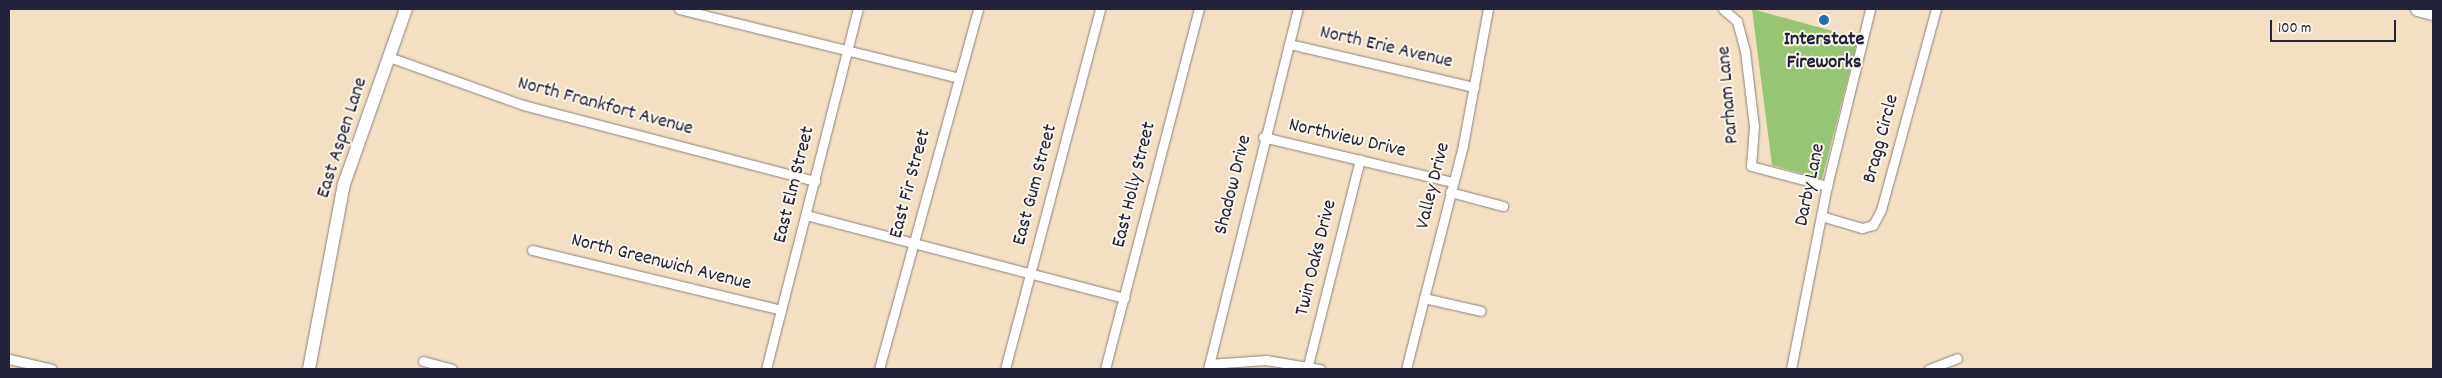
<!DOCTYPE html>
<style>
body{margin:0}
#map{position:relative;width:2442px;height:378px;overflow:hidden;background:#f3dfc3;font-family:Dekko,sans-serif}
div>[style]{position:absolute}
.green>*{inset:0;background:#98c573}
.roads{filter:drop-shadow(0 0 1px #8a807f) drop-shadow(0 0 1px #8a807f)}
.street>*{height:9px;margin:-4.5px;padding:0 4.5px;transform-origin:4.5px;border-radius:4.5px;background:#fff}
.secondary>*{height:12px;margin:-6px;padding:0 6px;transform-origin:6px;border-radius:6px;background:#fff}
.primary>*{height:14px;margin:-7px;padding:0 7px;transform-origin:7px;border-radius:7px;background:#fff}
.dots>*{width:14px;height:14px;translate:-50% -50%;box-sizing:border-box;border:2px solid #fbf7ec;border-radius:50%}
span{translate:-50% -50%;white-space:nowrap;text-align:center;line-height:1.15;-webkit-text-stroke:4px #fbf7ec;paint-order:stroke}
.poi-label{font-size:20px;color:#22223b;font-weight:700}
.street-label{font-size:20px;color:#22223b}
.frame{position:absolute;inset:0;border:10px solid #22223b;pointer-events:none}
.scale{position:absolute;left:2270px;top:20px;width:126px;height:22px;box-sizing:border-box;border:2px solid #22223b;border-top:0;padding-left:6px;font-size:15px;line-height:18px;white-space:nowrap;color:#22223b;-webkit-text-stroke:4px #fbf7ec;paint-order:stroke}
</style>
<div id="map">
<div class="green">
<div style="clip-path:polygon(1752px 9px,1858px 38px,1822px 179px,1772px 165px)"></div>
</div>
<div class="roads">
<div class="street">
<div style="left:679px;top:9px;width:288px;rotate:13.8deg"></div>
<div style="left:1723px;top:9px;width:18px;rotate:41deg"></div>
<div style="left:1737px;top:21px;width:31px;rotate:75deg"></div>
<div style="left:1745px;top:51px;width:76px;rotate:83.2deg"></div>
<div style="left:1754px;top:126px;width:40px;rotate:94.3deg"></div>
<div style="left:1751px;top:166px;width:79px;rotate:14.7deg"></div>
<div style="left:1289px;top:44px;width:190px;rotate:13.1deg"></div>
<div style="left:389px;top:57px;width:142px;rotate:19.7deg"></div>
<div style="left:523px;top:105px;width:302px;rotate:14.6deg"></div>
<div style="left:1263px;top:137px;width:194px;rotate:13.4deg"></div>
<div style="left:1450px;top:192px;width:55px;rotate:14.8deg"></div>
<div style="left:806px;top:215px;width:329px;rotate:14.6deg"></div>
<div style="left:1821px;top:216px;width:43px;rotate:16.3deg"></div>
<div style="left:1862px;top:228px;width:11px;rotate:-15deg"></div>
<div style="left:1873px;top:225px;width:17px;rotate:-62deg"></div>
<div style="left:1881px;top:210px;width:208px;rotate:-74.7deg"></div>
<div style="left:532px;top:250px;width:256px;rotate:13.5deg"></div>
<div style="left:1424px;top:298px;width:58px;rotate:12.8deg"></div>
<div style="left:9px;top:359px;width:44px;rotate:13.1deg"></div>
<div style="left:423px;top:361px;width:30px;rotate:15deg"></div>
<div style="left:1209px;top:364px;width:57px;rotate:-4deg"></div>
<div style="left:1266px;top:360px;width:55px;rotate:9.5deg"></div>
<div style="left:1308px;top:365px;width:212px;rotate:-75.8deg"></div>
<div style="left:766px;top:369px;width:372px;rotate:-75.7deg"></div>
<div style="left:879px;top:369px;width:373px;rotate:-74.6deg"></div>
<div style="left:1005px;top:369px;width:372px;rotate:-75.2deg"></div>
<div style="left:1105px;top:369px;width:372px;rotate:-75.4deg"></div>
<div style="left:1208px;top:369px;width:371px;rotate:-76deg"></div>
<div style="left:1406px;top:369px;width:231px;rotate:-75.7deg"></div>
<div style="left:1463px;top:145px;width:138px;rotate:-79.6deg"></div>
<div style="left:1791px;top:369px;width:187px;rotate:-78.9deg"></div>
<div style="left:1827px;top:186px;width:182px;rotate:-76.3deg"></div>
<div style="left:1929px;top:369px;width:30px;rotate:-21deg"></div>
</div>
<div class="secondary">
<div style="left:309px;top:369px;width:188px;rotate:-79.3deg"></div>
<div style="left:344px;top:184px;width:186px;rotate:-70.5deg"></div>
</div>
<div class="primary">
<div style="left:2418px;top:9px;width:16px;rotate:15deg"></div>
</div>
</div>
<div class="dots">
<div style="left:1824px;top:20px;background:#1f6fb2"></div>
</div>
<div class="poi-label">
<span style="left:1824px;top:52px">Interstate<br>Fireworks</span>
</div>
<div class="street-label">
<span style="left:1386px;top:48px;rotate:13deg">North Erie Avenue</span>
<span style="left:1729px;top:95px;rotate:-95deg">Parham Lane</span>
<span style="left:605px;top:107px;rotate:15deg">North Frankfort Avenue</span>
<span style="left:343px;top:138px;rotate:-72deg">East Aspen Lane</span>
<span style="left:1347px;top:139px;rotate:13deg">Northview Drive</span>
<span style="left:1882px;top:139px;rotate:-75deg">Bragg Circle</span>
<span style="left:911px;top:184px;rotate:-75deg">East Fir Street</span>
<span style="left:795px;top:185px;rotate:-76deg">East Elm Street</span>
<span style="left:1036px;top:185px;rotate:-75deg">East Gum Street</span>
<span style="left:1135px;top:185px;rotate:-76deg">East Holly Street</span>
<span style="left:1234px;top:185px;rotate:-76deg">Shadow Drive</span>
<span style="left:1811px;top:185px;rotate:-78deg">Darby Lane</span>
<span style="left:1434px;top:186px;rotate:-76deg">Valley Drive</span>
<span style="left:1317px;top:258px;rotate:-76deg">Twin Oaks Drive</span>
<span style="left:661px;top:263px;rotate:14deg">North Greenwich Avenue</span>
</div>
<div class="frame"></div>
<div class="scale">100 m</div>
</div>
